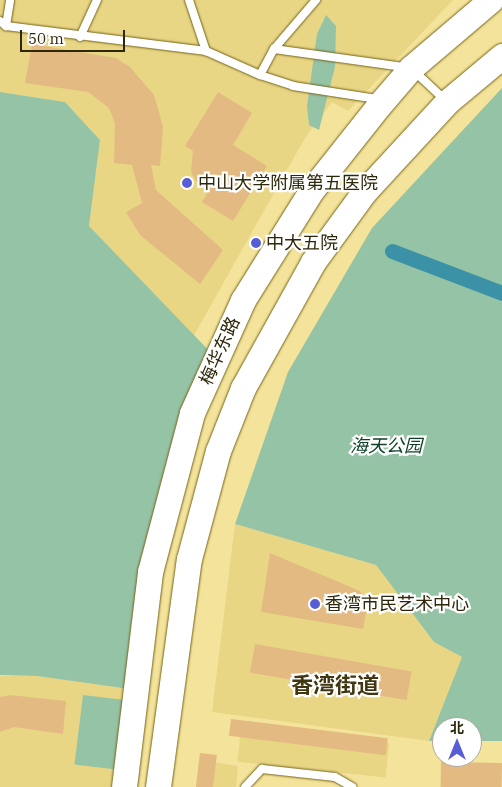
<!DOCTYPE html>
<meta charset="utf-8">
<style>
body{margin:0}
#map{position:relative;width:502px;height:787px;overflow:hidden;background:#f4e39a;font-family:"IBM Plex Serif","Noto Sans SC",serif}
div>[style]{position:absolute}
.built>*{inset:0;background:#e9d685;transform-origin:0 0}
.green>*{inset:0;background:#95c3a5;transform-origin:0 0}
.canal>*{height:15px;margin:-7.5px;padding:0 7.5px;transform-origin:7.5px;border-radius:7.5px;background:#3b92a7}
.building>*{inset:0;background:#e3bb82;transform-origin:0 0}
.roads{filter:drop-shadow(0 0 1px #746418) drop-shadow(0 0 1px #746418)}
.service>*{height:8px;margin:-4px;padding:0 4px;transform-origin:4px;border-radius:4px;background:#fff}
.primary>*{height:25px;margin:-12.5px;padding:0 12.5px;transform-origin:12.5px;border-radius:12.5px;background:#fff}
.dots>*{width:14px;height:14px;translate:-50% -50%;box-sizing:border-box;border:2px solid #fff;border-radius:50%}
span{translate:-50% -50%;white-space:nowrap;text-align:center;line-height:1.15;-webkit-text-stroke:4.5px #fff;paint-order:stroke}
.poi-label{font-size:18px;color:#2e2709}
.left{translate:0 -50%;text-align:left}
.street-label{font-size:18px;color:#2e2709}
.park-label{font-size:18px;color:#0e4126;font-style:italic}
.district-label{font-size:22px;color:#403711;font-weight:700}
.north{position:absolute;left:432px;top:717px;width:50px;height:50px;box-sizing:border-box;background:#fff;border:1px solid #aba99d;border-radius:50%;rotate:0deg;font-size:14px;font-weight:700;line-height:20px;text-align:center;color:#2e2709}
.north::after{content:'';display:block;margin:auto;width:18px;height:22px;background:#575ed5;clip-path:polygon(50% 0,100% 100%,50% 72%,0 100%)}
.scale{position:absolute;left:20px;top:30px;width:105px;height:22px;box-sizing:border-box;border:2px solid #2e2709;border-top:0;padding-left:6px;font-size:15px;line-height:18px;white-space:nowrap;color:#2e2709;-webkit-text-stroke:4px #fff;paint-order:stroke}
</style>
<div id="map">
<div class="built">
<div style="clip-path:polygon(0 0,453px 0,348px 111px,332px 102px,305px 138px,193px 337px,89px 226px,100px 140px,65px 102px,0 92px)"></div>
<div style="clip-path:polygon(235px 524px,376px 565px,434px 642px,462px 657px,429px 741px,212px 712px)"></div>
<div style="clip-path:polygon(0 676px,37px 676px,135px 690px,124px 787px,0 787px)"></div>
<div style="left:241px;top:728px;width:149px;height:34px;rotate:6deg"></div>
<div style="clip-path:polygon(213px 762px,238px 766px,236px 787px,210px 787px)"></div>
</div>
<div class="green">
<div style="clip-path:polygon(326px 15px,336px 26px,335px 67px,319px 130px,309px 125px,307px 106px,317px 34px)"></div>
<div style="clip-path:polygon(502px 88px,502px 741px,472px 741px,472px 727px,442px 727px,442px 741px,429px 741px,462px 657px,434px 642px,376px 565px,235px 524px,288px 372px,372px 228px)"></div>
<div style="clip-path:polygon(0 92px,65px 102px,100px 140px,89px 226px,216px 358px,192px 413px,136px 690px,37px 676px,0 675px)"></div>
<div style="left:83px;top:695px;width:42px;height:70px;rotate:7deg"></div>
</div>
<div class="canal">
<div style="left:392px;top:251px;width:118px;rotate:20.9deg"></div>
</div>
<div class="building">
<div style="clip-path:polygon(32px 44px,116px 58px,130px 67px,154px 95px,163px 127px,160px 166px,151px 165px,156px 190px,223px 250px,200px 284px,140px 235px,126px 212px,142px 203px,132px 165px,114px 163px,115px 123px,109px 108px,88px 92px,25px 83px)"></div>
<div style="clip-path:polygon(218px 92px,252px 113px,233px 145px,267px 166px,233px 221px,202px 202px,210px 189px,196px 181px,191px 172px,193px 151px,185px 146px)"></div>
<div style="clip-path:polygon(270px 553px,360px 591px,368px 602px,363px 629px,261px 612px)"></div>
<div style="left:255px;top:644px;width:159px;height:29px;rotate:10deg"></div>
<div style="clip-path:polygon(10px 695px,66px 701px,63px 734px,14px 727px,0 732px,0 697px)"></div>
<div style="left:231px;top:719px;width:158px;height:17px;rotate:7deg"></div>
<div style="left:200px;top:753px;width:17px;height:34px;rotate:7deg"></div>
<div style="left:441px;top:762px;width:61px;height:25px;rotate:1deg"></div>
</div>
<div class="roads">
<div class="service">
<div style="left:189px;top:0;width:54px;rotate:71.6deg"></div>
<div style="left:0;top:21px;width:8px;rotate:40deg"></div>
<div style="left:6px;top:26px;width:202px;rotate:7.1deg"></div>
<div style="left:206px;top:51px;width:59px;rotate:24deg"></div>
<div style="left:260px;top:75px;width:30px;rotate:-62deg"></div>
<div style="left:274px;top:49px;width:65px;rotate:-49.4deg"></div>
<div style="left:6px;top:26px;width:26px;rotate:-81deg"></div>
<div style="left:80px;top:37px;width:41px;rotate:-65.3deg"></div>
<div style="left:274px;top:49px;width:138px;rotate:7.9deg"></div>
<div style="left:411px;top:68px;width:47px;rotate:43.3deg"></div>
<div style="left:260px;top:75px;width:35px;rotate:18deg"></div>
<div style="left:293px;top:86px;width:85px;rotate:8.8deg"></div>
<div style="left:245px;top:787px;width:25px;rotate:-47deg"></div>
<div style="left:262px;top:769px;width:73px;rotate:6.3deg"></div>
<div style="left:335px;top:777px;width:20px;rotate:30deg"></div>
</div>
<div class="primary">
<div style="left:124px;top:787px;width:217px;rotate:-83.1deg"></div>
<div style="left:150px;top:572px;width:164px;rotate:-75.2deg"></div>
<div style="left:192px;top:413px;width:124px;rotate:-65.7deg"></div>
<div style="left:243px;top:300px;width:128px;rotate:-58deg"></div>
<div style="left:311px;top:191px;width:111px;rotate:-51.6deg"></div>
<div style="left:380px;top:104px;width:48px;rotate:-49.3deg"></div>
<div style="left:411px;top:68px;width:105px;rotate:-40.4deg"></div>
<div style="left:158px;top:787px;width:230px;rotate:-82.3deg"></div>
<div style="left:189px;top:559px;width:112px;rotate:-75deg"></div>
<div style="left:218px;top:451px;width:68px;rotate:-68.4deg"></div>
<div style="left:243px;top:388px;width:144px;rotate:-60.9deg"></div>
<div style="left:313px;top:262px;width:88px;rotate:-53.8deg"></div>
<div style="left:365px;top:191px;width:121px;rotate:-47.3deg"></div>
<div style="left:447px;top:102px;width:72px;rotate:-39.9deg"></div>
</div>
</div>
<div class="dots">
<div style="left:187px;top:183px;background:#575ed5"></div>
<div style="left:256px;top:243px;background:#575ed5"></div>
<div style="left:315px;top:604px;background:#575ed5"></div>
</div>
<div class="poi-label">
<span class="left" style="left:198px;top:183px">中山大学附属第五医院</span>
<span class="left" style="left:266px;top:243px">中大五院</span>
<span class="left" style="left:325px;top:604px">香湾市民艺术中心</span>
</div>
<div class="street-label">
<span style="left:220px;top:351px;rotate:-66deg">梅华东路</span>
</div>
<div class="park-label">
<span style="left:386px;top:446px">海天公园</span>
</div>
<div class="district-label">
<span style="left:335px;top:685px">香湾街道</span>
</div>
<div class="north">北</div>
<div class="scale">50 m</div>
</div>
